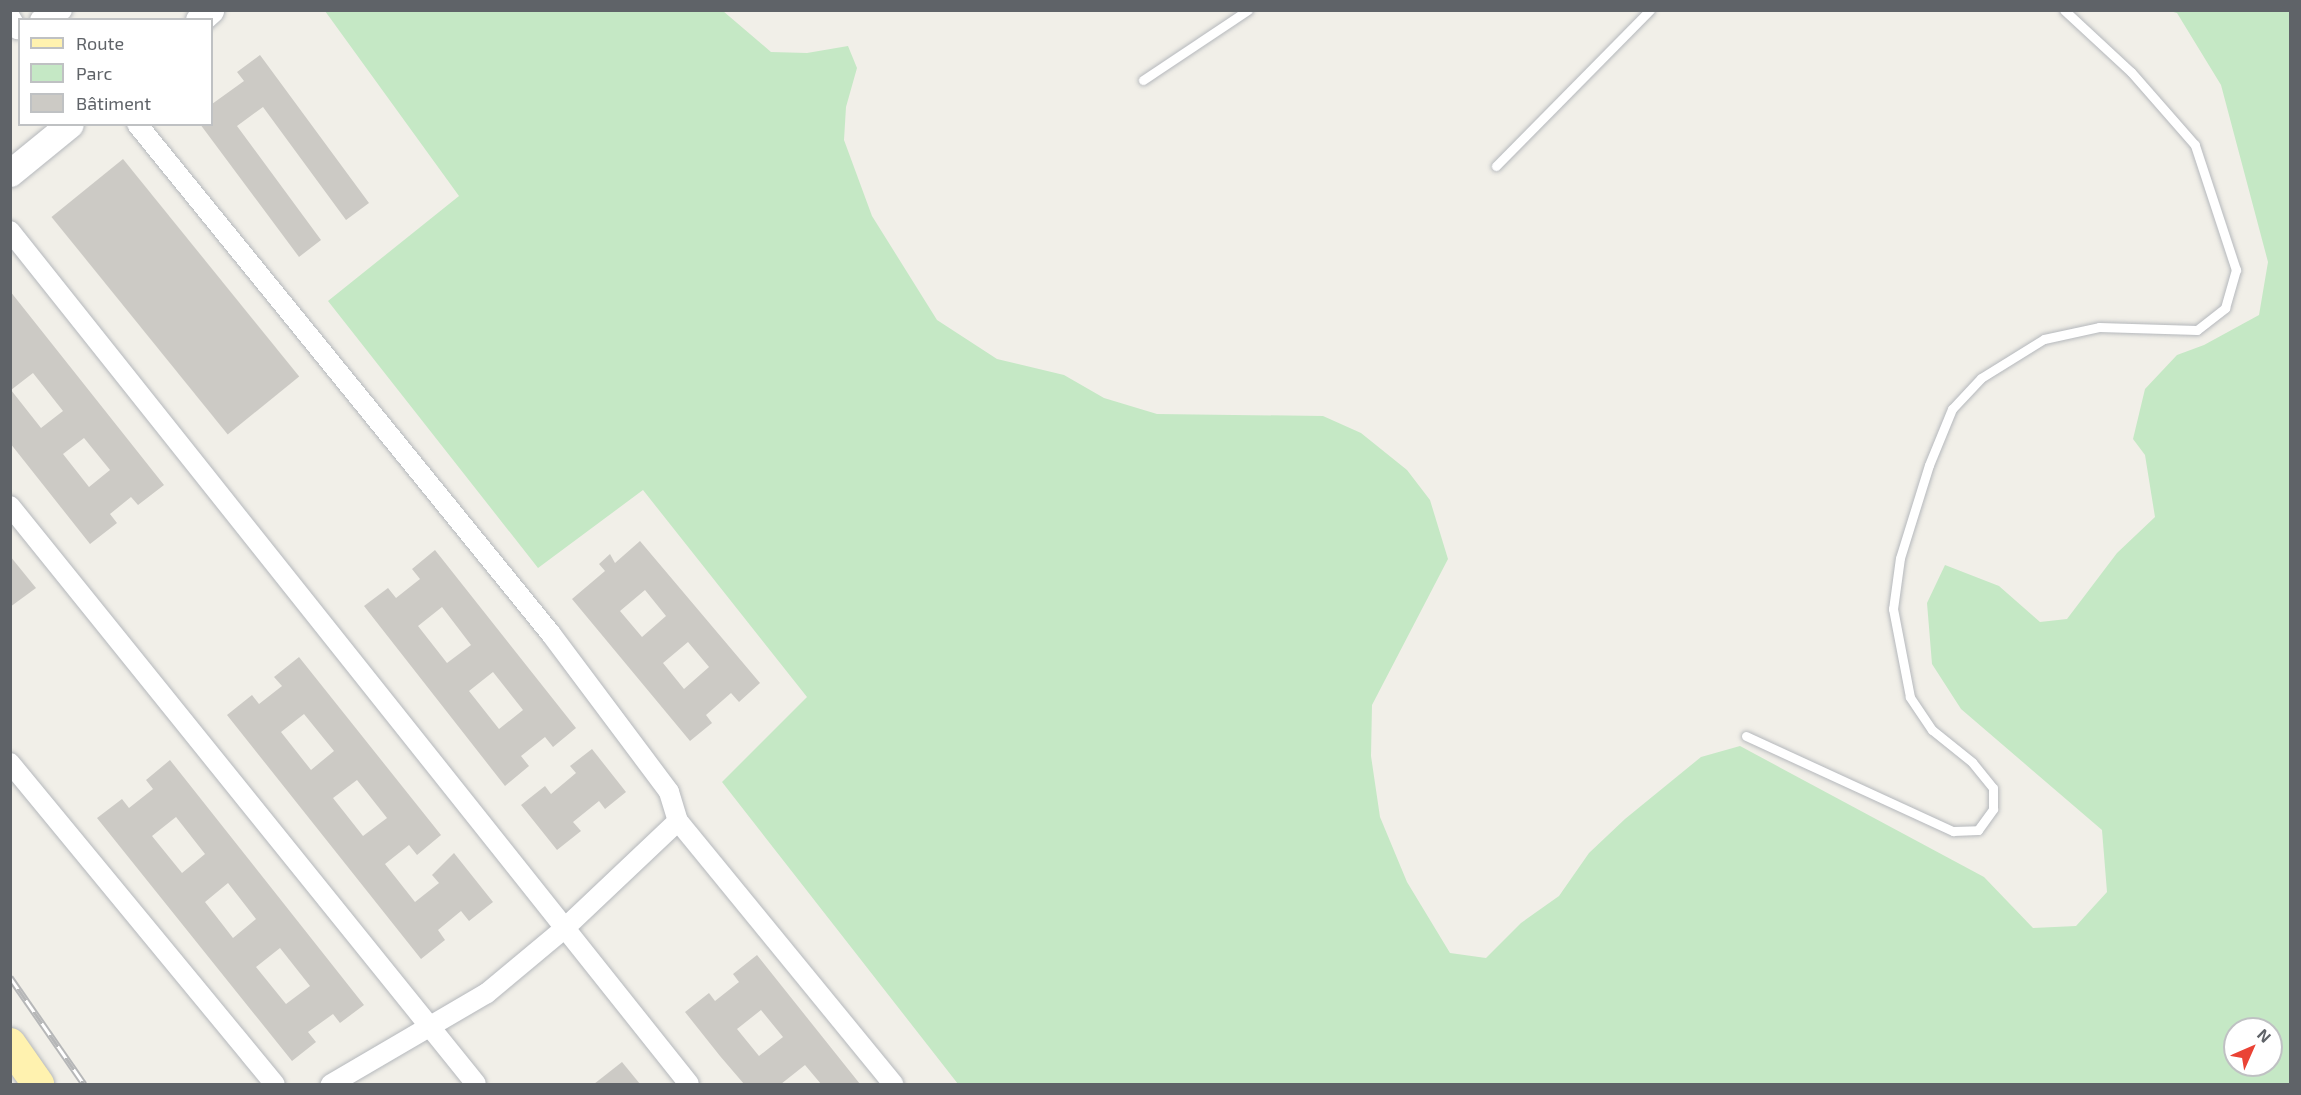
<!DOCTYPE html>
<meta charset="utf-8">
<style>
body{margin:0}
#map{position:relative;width:2301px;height:1095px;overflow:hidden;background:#f1efe8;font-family:"Exo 2",sans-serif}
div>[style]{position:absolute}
.green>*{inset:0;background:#c5e8c5}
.building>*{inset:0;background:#cccac5;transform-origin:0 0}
.roads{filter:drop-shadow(0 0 2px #b5b8bc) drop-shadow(0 0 2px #b5b8bc)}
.service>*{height:9px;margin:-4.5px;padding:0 4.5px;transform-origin:4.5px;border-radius:4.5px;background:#fff}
.minor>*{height:20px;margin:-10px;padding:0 10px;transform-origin:10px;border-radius:10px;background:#fff}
.secondary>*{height:27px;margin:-13.5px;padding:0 13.5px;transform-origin:13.5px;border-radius:13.5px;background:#fff}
.primary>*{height:32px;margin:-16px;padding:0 16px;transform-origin:16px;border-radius:16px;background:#fff2af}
.rail>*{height:7px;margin-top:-3.5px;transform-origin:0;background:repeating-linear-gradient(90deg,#fff 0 14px,#b6b7b8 0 28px);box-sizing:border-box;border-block:2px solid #b6b7b8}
span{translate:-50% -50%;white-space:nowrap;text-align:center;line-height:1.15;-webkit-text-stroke:5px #fff;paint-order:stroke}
.frame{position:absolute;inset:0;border:12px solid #5f6368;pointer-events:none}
.legend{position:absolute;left:18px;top:18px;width:195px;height:108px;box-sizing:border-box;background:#fff;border:2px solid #bfc1c3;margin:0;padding:8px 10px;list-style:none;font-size:18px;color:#5f6368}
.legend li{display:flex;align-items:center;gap:12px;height:30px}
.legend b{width:30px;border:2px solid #bfc1c3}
.north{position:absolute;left:2223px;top:1017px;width:60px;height:60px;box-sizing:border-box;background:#fff;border:2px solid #bfc1c3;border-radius:50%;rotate:45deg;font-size:16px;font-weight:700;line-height:24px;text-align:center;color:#5f6368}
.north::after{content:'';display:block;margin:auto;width:21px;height:27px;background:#ea4335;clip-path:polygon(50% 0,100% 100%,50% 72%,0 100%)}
</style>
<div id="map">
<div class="green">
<div style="clip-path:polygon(evenodd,325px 11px,723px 11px,771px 52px,807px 53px,848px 46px,857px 68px,846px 107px,844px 140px,872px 216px,937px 320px,997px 359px,1064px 375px,1104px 398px,1157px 414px,1323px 416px,1361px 433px,1407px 470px,1430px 500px,1448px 559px,1372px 705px,1371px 756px,1380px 817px,1407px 882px,1450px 953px,1486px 958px,1521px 923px,1559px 896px,1589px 853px,1625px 819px,1701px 757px,1740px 746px,1984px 877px,2033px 928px,2076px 926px,2107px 892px,2102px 830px,1961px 709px,1932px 664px,1927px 603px,1945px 565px,1999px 586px,2040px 622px,2067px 619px,2117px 553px,2155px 517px,2145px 455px,2133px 439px,2145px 389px,2177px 355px,2204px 345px,2259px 315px,2268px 262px,2221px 85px,2177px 13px,2170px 11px,2290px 11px,2290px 1084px,958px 1084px,722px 782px,807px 697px,643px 490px,538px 568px,328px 301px,459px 196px,325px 11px,2235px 1029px,2271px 1029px,2271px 1065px,2235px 1065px,2235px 1029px)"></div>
</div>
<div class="building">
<div style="clip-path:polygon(260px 55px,369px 203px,346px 220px,263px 107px,237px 126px,321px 240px,299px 257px,200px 124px,212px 124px,212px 104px,244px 81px,237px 72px)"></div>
<div style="left:123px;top:159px;width:280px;height:92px;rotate:51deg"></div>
<div style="clip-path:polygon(evenodd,10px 291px,164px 485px,138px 505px,131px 497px,110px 514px,117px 523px,90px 544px,10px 443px,10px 291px,33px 373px,63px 411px,41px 428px,11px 390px,33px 373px,10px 291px,84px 438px,110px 470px,89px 487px,63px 454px,84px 438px)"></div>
<div style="clip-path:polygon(evenodd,640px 541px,760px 683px,739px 702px,731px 693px,706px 715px,712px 723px,690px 741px,572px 599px,605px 571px,599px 564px,610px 554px,615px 563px,640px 541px,645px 590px,666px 616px,642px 637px,620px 611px,645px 590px,640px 541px,688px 642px,709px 667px,684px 689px,663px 663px,688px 642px)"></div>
<div style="clip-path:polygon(evenodd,435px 550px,576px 728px,553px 747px,545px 737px,521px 756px,529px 766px,505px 786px,364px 606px,388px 588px,396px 598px,420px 579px,412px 569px,435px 550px,442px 607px,471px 645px,447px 663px,418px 626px,442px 607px,435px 550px,493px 672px,523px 710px,499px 729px,469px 691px,493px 672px)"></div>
<div style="clip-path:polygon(10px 556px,36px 588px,10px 607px)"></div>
<div style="clip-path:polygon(evenodd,299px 657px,441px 835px,417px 855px,409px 845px,385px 864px,415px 902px,439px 883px,432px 875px,454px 853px,493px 902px,469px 921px,461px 911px,438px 930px,445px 940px,421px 959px,227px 715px,252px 695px,259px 704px,282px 686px,274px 677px,299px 657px,304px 714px,334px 751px,311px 770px,281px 732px,304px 714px,299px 657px,357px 780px,387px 818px,363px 836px,333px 798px,357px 780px)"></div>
<div style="clip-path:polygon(592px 749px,626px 792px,605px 809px,599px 801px,573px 822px,581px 831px,557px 850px,521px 805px,545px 786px,551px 794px,576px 773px,570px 766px)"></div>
<div style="clip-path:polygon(evenodd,170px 760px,364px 1005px,340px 1023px,333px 1014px,308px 1032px,316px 1042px,292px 1061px,97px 818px,122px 799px,129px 808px,153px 789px,146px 780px,170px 760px,176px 817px,205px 854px,182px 873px,152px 836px,176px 817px,170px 760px,228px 883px,256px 919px,233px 938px,205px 902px,228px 883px,170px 760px,280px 948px,310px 986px,286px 1004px,256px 967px,280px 948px)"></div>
<div style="clip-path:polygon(evenodd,757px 955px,844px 1064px,860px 1084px,821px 1084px,805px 1065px,781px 1084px,744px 1084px,720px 1056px,685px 1012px,709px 993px,715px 1001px,739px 982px,733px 974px,757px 955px,761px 1010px,783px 1037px,759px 1056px,737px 1029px,761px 1010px)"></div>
<div style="clip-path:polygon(622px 1062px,640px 1084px,594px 1084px)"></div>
</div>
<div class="roads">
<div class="service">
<div style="left:1143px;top:80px;width:126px;rotate:-33.7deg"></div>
<div style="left:1496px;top:166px;width:219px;rotate:-45.4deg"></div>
<div style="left:1746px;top:736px;width:228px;rotate:24.7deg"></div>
<div style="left:1953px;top:831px;width:25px;rotate:-2deg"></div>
<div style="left:1978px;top:830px;width:26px;rotate:-54deg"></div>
<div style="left:1993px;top:809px;width:21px;rotate:-90deg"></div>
<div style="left:1993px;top:788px;width:33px;rotate:-129deg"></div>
<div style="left:1972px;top:762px;width:51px;rotate:-141.3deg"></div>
<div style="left:1932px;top:730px;width:40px;rotate:-124deg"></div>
<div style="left:1910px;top:697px;width:90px;rotate:-100.9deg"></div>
<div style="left:1893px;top:609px;width:51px;rotate:-82.2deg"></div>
<div style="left:1900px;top:558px;width:97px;rotate:-72.7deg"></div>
<div style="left:1929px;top:465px;width:61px;rotate:-67.7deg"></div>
<div style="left:1952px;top:409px;width:42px;rotate:-46.9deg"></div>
<div style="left:1981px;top:378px;width:74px;rotate:-31.8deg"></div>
<div style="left:2044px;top:339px;width:56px;rotate:-12.3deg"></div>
<div style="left:2099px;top:327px;width:98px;rotate:1.8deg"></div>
<div style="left:2197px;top:330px;width:36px;rotate:-38deg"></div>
<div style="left:2225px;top:308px;width:40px;rotate:-74deg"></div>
<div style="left:2236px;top:270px;width:132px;rotate:-108.2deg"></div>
<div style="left:2195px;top:145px;width:97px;rotate:-131.2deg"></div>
<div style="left:2131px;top:72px;width:91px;rotate:-137.2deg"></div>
</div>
<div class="minor">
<div style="left:10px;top:17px;width:14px;rotate:60deg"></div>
<div style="left:40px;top:20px;width:24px;rotate:-24deg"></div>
<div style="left:137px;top:124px;width:657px;rotate:50.93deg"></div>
<div style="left:551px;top:634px;width:197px;rotate:53.2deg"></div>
<div style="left:669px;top:792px;width:30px;rotate:73deg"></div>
<div style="left:678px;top:821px;width:156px;rotate:136.6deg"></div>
<div style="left:565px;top:928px;width:102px;rotate:140.2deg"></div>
<div style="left:487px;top:993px;width:181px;rotate:149.7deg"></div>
<div style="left:10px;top:231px;width:1090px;rotate:51.48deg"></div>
<div style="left:10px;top:506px;width:742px;rotate:51.12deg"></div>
<div style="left:10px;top:763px;width:416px;rotate:50.5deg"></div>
<div style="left:678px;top:821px;width:340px;rotate:50.7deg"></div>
</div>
<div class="secondary">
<div style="left:199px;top:20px;width:15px;rotate:-42deg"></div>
<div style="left:10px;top:173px;width:77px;rotate:-39.2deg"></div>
</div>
<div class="primary">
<div style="left:10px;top:1044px;width:49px;rotate:55deg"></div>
</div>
</div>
<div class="rail">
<div style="left:10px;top:977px;width:130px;rotate:55.3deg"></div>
</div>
<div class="frame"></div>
<ul class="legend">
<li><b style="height:8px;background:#fff2af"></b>Route</li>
<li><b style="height:16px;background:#c5e8c5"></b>Parc</li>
<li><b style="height:16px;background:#cccac5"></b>Bâtiment</li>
</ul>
<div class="north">N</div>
</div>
